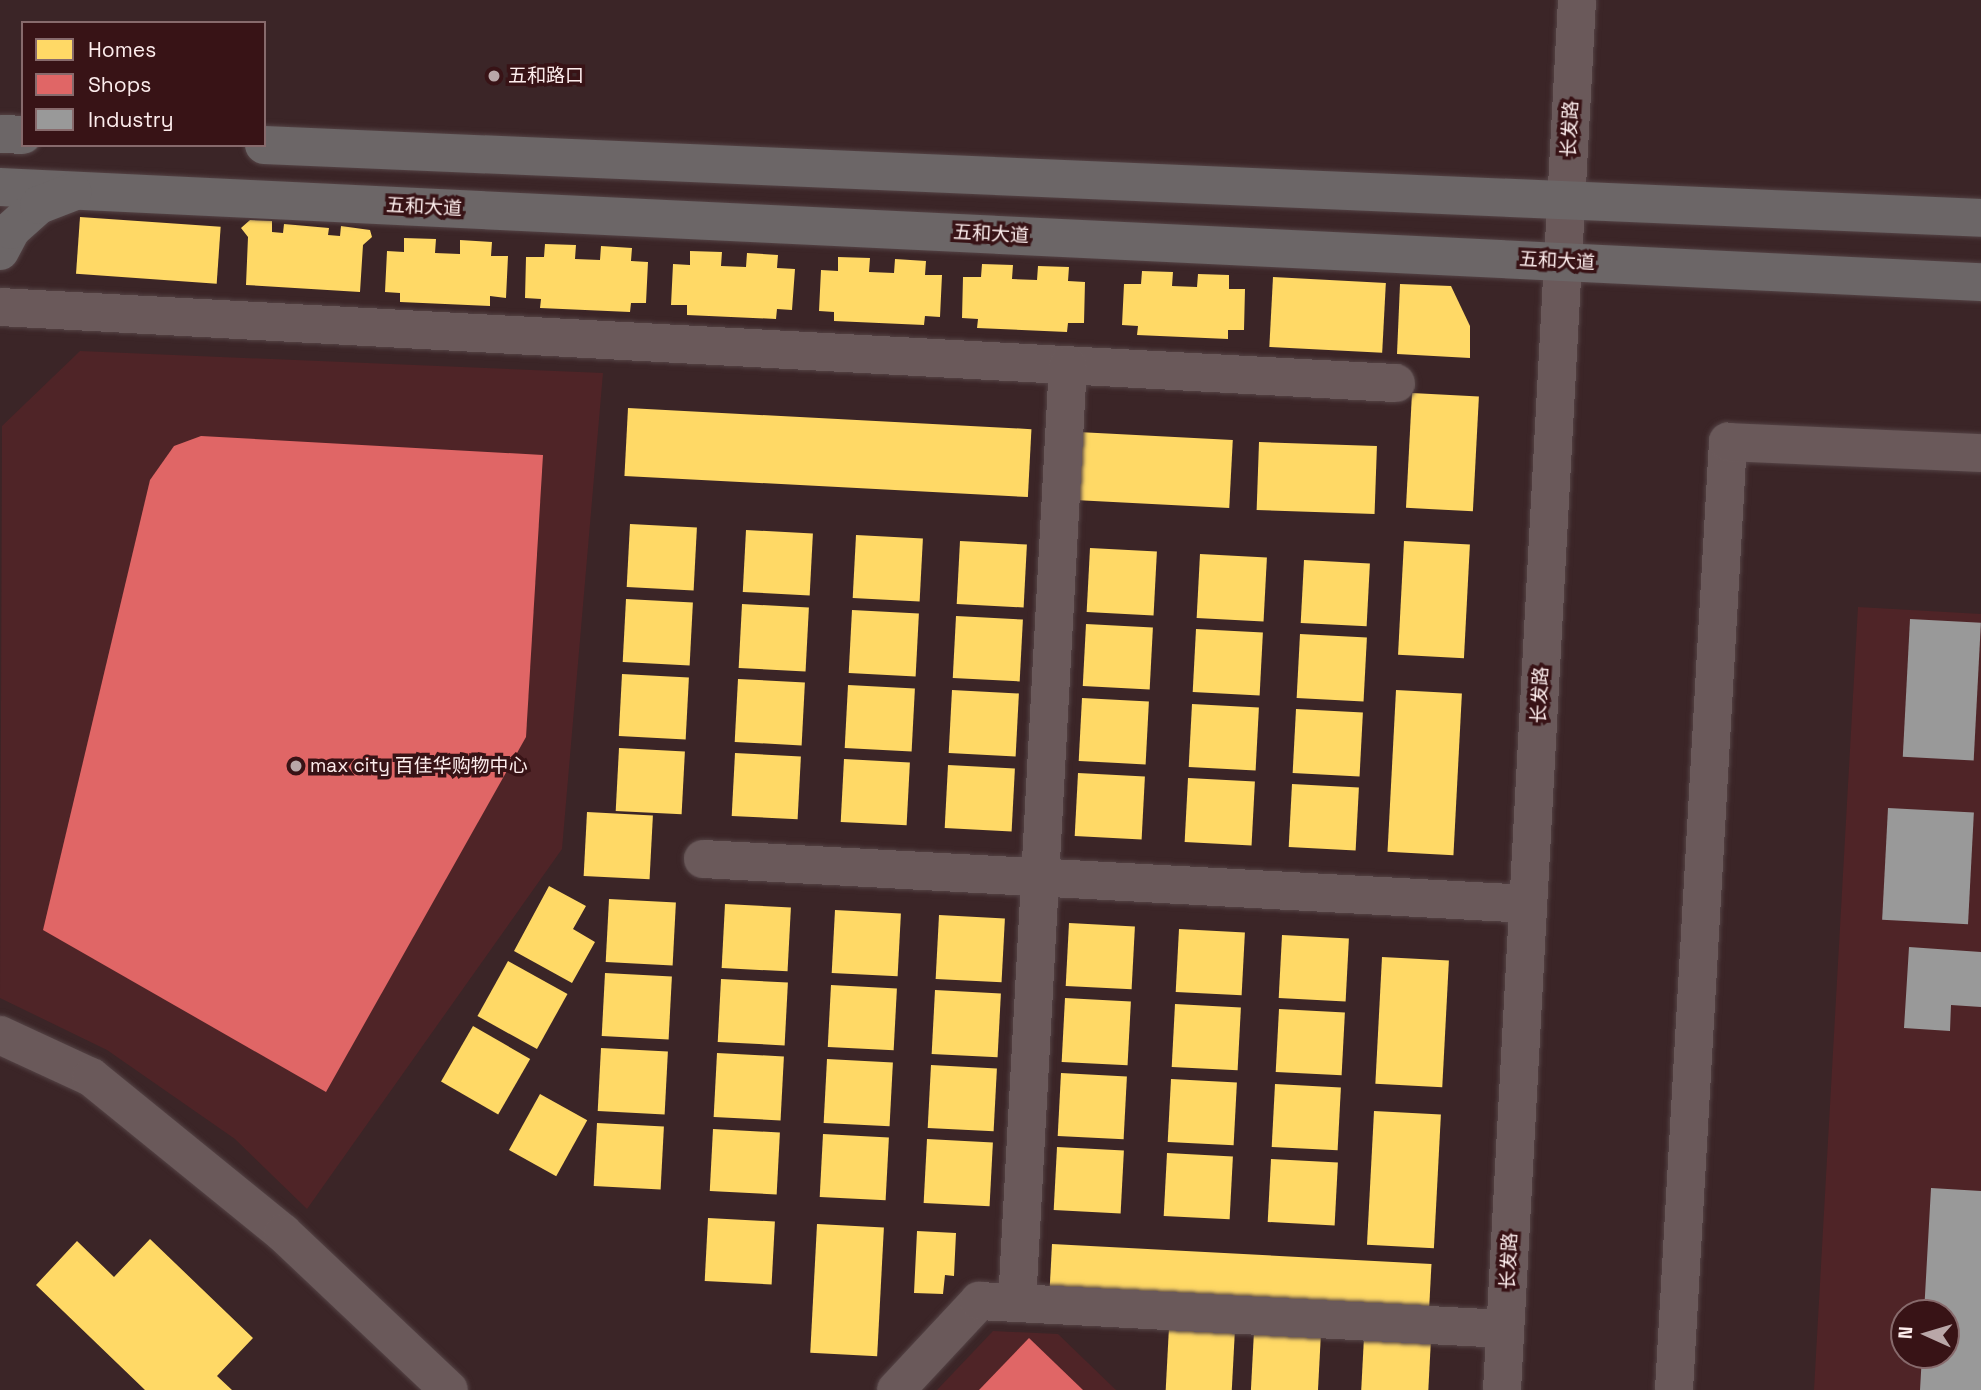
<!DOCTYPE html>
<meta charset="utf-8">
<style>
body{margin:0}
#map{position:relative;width:1981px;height:1390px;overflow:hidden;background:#3b2527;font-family:"Space Grotesk","Noto Sans SC",sans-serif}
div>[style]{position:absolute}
.built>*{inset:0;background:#4f2427}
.homes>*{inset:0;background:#ffd966;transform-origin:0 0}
.shops>*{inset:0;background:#e06666}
.industry>*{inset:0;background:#999;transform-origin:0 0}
.roads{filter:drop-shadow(0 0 2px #544345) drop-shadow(0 0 2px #544345)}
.minor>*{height:38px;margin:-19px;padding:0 19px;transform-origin:19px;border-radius:19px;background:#6a595a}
.tertiary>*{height:38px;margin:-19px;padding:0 19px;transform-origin:19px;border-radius:19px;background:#6a595a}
.primary>*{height:38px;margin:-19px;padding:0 19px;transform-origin:19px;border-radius:19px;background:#6c6667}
.dots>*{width:19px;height:19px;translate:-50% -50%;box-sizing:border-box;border:4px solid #381316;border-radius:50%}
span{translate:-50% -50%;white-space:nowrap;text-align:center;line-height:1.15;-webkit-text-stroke:7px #381316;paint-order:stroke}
.poi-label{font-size:19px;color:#fdeded}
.left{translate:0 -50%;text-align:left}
.street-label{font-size:19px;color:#fdeded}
.legend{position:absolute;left:21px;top:21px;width:245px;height:126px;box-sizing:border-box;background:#381316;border:2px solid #876a6c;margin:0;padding:9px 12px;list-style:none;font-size:21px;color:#fdeded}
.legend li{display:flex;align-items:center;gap:14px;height:35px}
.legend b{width:35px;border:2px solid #876a6c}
.north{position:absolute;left:1890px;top:1299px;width:70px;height:70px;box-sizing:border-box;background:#381316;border:2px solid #876a6c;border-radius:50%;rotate:274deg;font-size:19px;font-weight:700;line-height:28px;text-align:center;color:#fdeded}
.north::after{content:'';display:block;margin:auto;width:24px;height:32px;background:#b9a7a8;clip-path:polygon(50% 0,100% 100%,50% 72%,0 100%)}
</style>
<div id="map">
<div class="built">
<div style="clip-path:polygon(80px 351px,603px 373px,562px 849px,307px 1209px,235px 1139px,107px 1050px,0 998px,2px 426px)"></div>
<div style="clip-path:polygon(evenodd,1858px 607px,1981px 614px,1981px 1390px,1814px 1390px,1858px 607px,1904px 1313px,1946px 1313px,1946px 1355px,1904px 1355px,1904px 1313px)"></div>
<div style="clip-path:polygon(993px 1331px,1058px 1334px,1116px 1390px,937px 1390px)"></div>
</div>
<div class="homes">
<div style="left:80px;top:217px;width:141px;height:57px;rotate:4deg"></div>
<div style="clip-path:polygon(250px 220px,272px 221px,272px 232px,283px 233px,284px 224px,329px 228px,328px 235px,340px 236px,341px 226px,370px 230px,372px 237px,363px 245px,360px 292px,246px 285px,248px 237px,241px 228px)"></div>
<div style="clip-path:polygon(404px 238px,436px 239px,435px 253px,460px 254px,460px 240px,492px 242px,491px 256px,508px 256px,506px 298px,490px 296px,490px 306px,400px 302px,400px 293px,385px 292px,387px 251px,404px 252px)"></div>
<div style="clip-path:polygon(545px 244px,576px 245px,575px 259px,600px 260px,601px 246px,632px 248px,631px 261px,648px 262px,646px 303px,631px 303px,630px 312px,540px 308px,541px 299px,525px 298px,526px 257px,544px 257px)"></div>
<div style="clip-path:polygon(690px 251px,722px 252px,721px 266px,746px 267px,747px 253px,778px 255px,777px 268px,795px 269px,792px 310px,777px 309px,776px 319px,687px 315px,687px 305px,671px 305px,673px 264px,690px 265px)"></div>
<div style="clip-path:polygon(838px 257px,870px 258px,869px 272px,894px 273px,895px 259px,926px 261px,925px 275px,942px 275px,940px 317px,925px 316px,924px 325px,834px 321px,834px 312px,819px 311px,821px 270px,838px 271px)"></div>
<div style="clip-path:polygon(982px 264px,1013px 265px,1012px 279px,1037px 280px,1038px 266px,1069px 267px,1068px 281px,1085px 282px,1084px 323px,1068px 323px,1067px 332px,977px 328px,978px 319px,962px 318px,963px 277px,981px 277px)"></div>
<div style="clip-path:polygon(1142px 271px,1173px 272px,1172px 286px,1197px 287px,1198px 274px,1229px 275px,1229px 289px,1245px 289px,1244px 330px,1228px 330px,1228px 339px,1137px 335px,1138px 326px,1122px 325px,1124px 284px,1141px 284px)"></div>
<div style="left:1273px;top:277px;width:113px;height:70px;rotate:3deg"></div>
<div style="clip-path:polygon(1400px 284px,1451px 286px,1470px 326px,1470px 358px,1397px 354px)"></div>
<div style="left:1412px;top:393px;width:67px;height:115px;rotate:3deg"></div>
<div style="left:628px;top:408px;width:404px;height:68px;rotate:3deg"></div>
<div style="left:1078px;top:432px;width:155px;height:68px;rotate:3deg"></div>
<div style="left:1259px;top:442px;width:118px;height:68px;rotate:2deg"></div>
<div style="left:630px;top:524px;width:67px;height:63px;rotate:3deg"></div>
<div style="left:746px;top:530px;width:67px;height:62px;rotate:3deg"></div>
<div style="left:856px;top:535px;width:67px;height:63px;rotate:3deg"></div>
<div style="left:960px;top:541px;width:67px;height:63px;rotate:3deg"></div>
<div style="left:1404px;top:541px;width:66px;height:114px;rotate:3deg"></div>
<div style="left:1090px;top:548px;width:67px;height:64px;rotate:3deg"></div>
<div style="left:1200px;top:554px;width:67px;height:64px;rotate:3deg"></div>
<div style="left:1304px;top:560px;width:66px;height:63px;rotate:3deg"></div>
<div style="left:626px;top:599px;width:67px;height:63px;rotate:3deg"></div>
<div style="left:742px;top:604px;width:67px;height:64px;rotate:3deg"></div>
<div style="left:852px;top:610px;width:67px;height:63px;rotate:3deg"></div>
<div style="left:956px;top:616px;width:67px;height:62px;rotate:3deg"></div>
<div style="left:1086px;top:624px;width:67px;height:62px;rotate:3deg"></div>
<div style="left:1196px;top:629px;width:67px;height:63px;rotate:3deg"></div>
<div style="left:1300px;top:634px;width:67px;height:64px;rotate:3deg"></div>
<div style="left:622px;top:674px;width:67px;height:62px;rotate:3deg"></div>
<div style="left:738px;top:679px;width:67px;height:63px;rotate:3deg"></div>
<div style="left:848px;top:685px;width:67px;height:63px;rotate:3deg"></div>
<div style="left:952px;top:690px;width:67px;height:63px;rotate:3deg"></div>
<div style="left:1396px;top:690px;width:66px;height:162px;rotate:3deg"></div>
<div style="left:1082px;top:698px;width:67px;height:63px;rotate:3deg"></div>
<div style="left:1192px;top:704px;width:67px;height:63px;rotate:3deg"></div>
<div style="left:1296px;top:709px;width:67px;height:64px;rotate:3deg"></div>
<div style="left:619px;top:748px;width:66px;height:63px;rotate:3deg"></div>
<div style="left:735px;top:753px;width:66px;height:63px;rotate:3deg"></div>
<div style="left:844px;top:759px;width:66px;height:63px;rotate:3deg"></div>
<div style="left:948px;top:765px;width:67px;height:63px;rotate:3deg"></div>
<div style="left:1078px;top:773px;width:67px;height:63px;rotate:3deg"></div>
<div style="left:1188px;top:778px;width:67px;height:64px;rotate:3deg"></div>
<div style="left:1292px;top:784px;width:67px;height:63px;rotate:3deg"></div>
<div style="left:587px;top:812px;width:66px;height:64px;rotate:3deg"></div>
<div style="clip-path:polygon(549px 886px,586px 906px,573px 929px,595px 942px,572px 983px,514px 951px)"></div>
<div style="left:609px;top:899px;width:67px;height:63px;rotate:3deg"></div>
<div style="left:725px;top:904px;width:66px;height:64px;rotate:3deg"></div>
<div style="left:835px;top:910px;width:66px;height:63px;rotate:3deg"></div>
<div style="left:939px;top:915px;width:66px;height:64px;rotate:3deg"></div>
<div style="left:1069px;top:923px;width:66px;height:63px;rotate:3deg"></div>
<div style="left:1179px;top:929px;width:66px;height:63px;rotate:3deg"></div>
<div style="left:1282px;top:935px;width:67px;height:63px;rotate:3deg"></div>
<div style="left:1382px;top:957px;width:67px;height:127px;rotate:3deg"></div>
<div style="left:508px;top:961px;width:68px;height:63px;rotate:29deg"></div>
<div style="left:605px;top:973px;width:67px;height:63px;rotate:3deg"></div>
<div style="left:721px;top:979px;width:67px;height:63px;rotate:3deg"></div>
<div style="left:831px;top:985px;width:66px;height:62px;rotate:3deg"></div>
<div style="left:935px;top:990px;width:66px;height:64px;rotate:3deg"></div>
<div style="left:1065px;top:998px;width:66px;height:64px;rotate:3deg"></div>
<div style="left:1175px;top:1004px;width:66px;height:63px;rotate:3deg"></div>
<div style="left:1279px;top:1009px;width:66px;height:63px;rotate:3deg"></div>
<div style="left:473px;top:1026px;width:66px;height:64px;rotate:30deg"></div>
<div style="left:601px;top:1048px;width:67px;height:63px;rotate:3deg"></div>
<div style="left:717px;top:1053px;width:67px;height:64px;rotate:3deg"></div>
<div style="left:827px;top:1059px;width:66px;height:64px;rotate:3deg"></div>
<div style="left:931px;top:1065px;width:66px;height:63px;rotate:3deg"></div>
<div style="left:1061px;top:1073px;width:66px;height:63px;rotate:3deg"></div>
<div style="left:1171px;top:1079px;width:66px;height:63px;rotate:3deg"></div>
<div style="left:1275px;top:1084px;width:66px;height:63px;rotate:3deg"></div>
<div style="left:540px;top:1094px;width:54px;height:64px;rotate:29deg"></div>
<div style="left:1374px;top:1111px;width:67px;height:134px;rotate:3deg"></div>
<div style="left:597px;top:1123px;width:67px;height:63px;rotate:3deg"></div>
<div style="left:713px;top:1129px;width:67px;height:62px;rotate:3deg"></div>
<div style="left:823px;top:1134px;width:66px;height:63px;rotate:3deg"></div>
<div style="left:927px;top:1139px;width:66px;height:64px;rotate:3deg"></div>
<div style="left:1057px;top:1147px;width:67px;height:63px;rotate:3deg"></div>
<div style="left:1167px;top:1153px;width:66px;height:63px;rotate:3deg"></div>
<div style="left:1271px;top:1159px;width:67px;height:63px;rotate:3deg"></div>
<div style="left:708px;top:1218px;width:67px;height:63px;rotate:3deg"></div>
<div style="left:817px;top:1224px;width:67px;height:129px;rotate:3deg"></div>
<div style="clip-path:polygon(917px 1231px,956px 1233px,954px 1276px,945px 1275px,943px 1294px,914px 1293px)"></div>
<div style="clip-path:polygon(150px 1239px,253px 1338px,217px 1376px,232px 1390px,145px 1390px,36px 1285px,77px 1241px,114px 1277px)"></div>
<div style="left:1052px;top:1244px;width:380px;height:45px;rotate:3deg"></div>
<div style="left:1169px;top:1327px;width:66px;height:63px;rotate:3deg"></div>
<div style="left:1254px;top:1331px;width:67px;height:59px;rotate:3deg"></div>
<div style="left:1364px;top:1337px;width:67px;height:53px;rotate:3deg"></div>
</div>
<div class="shops">
<div style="clip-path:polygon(201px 436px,543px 455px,526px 737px,326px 1092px,43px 930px,150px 480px,174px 446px)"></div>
<div style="clip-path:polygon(1029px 1338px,1083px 1390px,979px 1390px)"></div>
</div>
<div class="industry">
<div style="left:1910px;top:619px;width:71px;height:138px;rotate:3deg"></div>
<div style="left:1888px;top:808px;width:86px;height:112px;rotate:3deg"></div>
<div style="clip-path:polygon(1909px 947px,1981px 952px,1981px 1007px,1951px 1005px,1950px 1031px,1904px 1028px)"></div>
<div style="clip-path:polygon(1931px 1188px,1981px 1191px,1981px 1390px,1920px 1390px,1922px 1355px,1946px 1355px,1946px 1313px,1924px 1313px)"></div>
</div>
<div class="roads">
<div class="minor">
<div style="left:0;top:307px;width:1398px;rotate:3.12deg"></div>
<div style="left:703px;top:859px;width:826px;rotate:3.12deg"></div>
<div style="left:0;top:1035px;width:100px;rotate:24.8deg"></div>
<div style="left:91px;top:1077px;width:247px;rotate:39.1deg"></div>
<div style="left:283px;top:1233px;width:228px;rotate:43.4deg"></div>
<div style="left:1017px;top:1303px;width:939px;rotate:-86.89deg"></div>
<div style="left:896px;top:1390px;width:122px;rotate:-47deg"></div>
<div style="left:979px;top:1301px;width:527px;rotate:3.05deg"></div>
<div style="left:1674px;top:1390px;width:950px;rotate:-86.74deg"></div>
<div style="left:1728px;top:442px;width:253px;rotate:2.5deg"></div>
</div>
<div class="tertiary">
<div style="left:1502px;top:1390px;width:1392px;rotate:-86.91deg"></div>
</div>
<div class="primary">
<div style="left:0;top:134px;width:23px;rotate:2deg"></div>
<div style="left:264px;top:145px;width:1719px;rotate:2.43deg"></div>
<div style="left:0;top:187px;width:1983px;rotate:2.75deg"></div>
<div style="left:0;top:251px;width:24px;rotate:-62deg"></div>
<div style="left:11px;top:230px;width:38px;rotate:-42deg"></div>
<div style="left:39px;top:205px;width:36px;rotate:-21deg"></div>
</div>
</div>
<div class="dots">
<div style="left:494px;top:76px;background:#b9a7a8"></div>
<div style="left:296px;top:766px;background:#b9a7a8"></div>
</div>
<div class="poi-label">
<span class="left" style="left:508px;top:76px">五和路口</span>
<span class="left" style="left:310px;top:766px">max city 百佳华购物中心</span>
</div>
<div class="street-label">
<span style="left:1570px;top:129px;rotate:-87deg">长发路</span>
<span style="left:424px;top:207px;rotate:3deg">五和大道</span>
<span style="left:991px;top:234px;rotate:3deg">五和大道</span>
<span style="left:1557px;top:261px;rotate:3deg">五和大道</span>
<span style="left:1540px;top:695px;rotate:-87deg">长发路</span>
<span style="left:1509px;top:1261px;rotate:-87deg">长发路</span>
</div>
<ul class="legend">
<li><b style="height:19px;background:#ffd966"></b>Homes</li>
<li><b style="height:19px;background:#e06666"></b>Shops</li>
<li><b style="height:19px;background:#999"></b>Industry</li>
</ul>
<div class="north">N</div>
</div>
